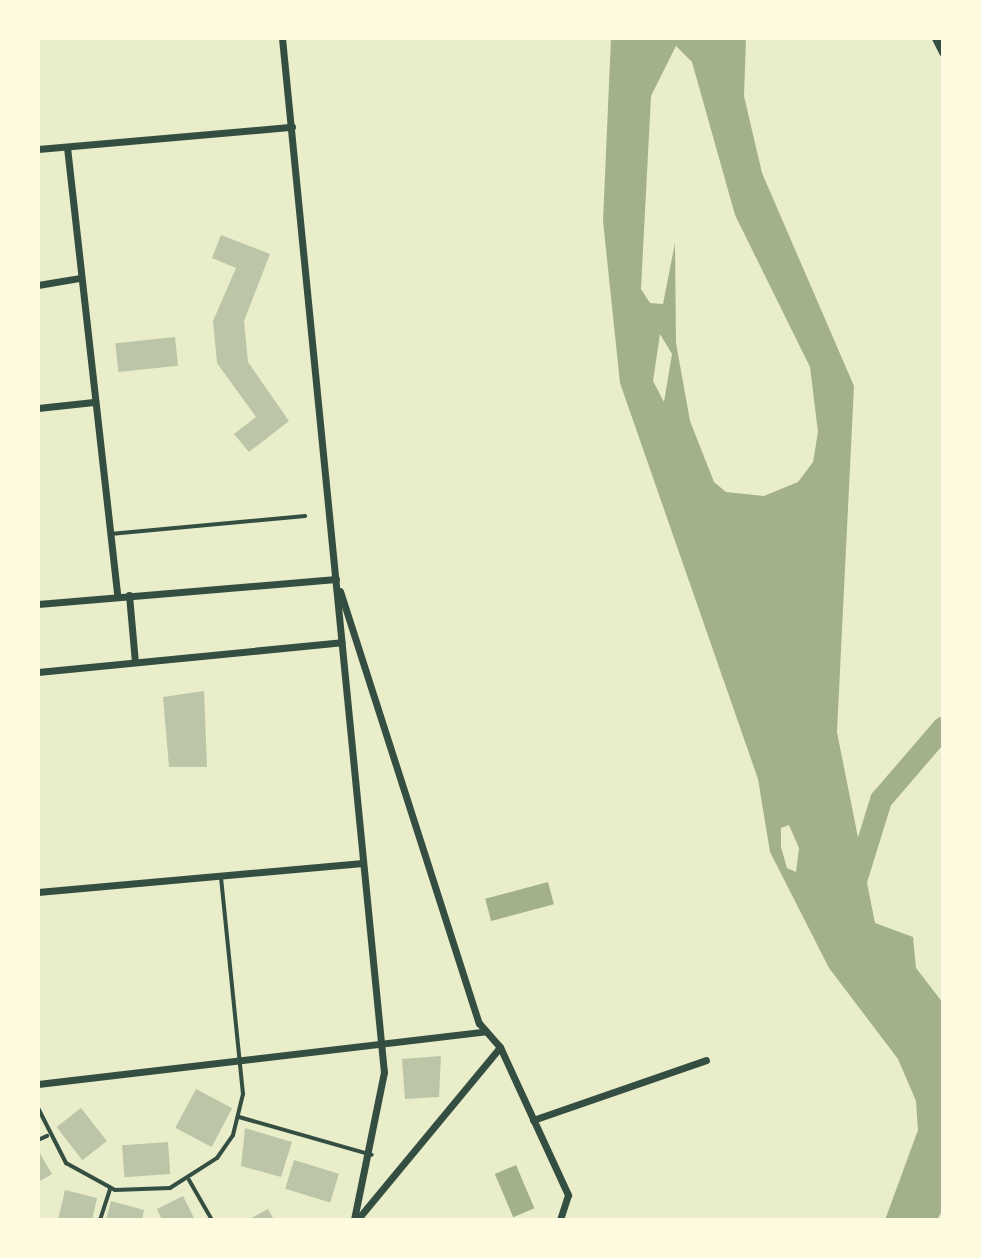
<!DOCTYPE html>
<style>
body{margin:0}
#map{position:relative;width:981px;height:1258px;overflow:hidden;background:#e9edc9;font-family:"Fira Sans Condensed",sans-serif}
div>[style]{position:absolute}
.water>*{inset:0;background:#a3b18a;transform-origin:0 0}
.river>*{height:22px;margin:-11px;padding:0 11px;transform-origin:11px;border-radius:11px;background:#a3b18a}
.building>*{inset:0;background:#bcc5a7;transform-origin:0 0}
.service>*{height:4px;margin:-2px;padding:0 2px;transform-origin:2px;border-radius:2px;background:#344e41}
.minor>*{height:7px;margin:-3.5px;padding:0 3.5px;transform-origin:3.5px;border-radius:3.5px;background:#344e41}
.tertiary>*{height:9px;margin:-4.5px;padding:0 4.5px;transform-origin:4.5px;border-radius:4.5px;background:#344e41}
span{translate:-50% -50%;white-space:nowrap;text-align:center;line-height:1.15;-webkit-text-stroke:8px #fefae0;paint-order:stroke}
.frame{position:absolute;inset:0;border:40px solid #fefae0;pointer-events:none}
</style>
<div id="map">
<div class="water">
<div style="clip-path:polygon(evenodd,611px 38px,746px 38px,744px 96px,762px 173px,854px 386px,837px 732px,875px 923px,913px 937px,916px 968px,943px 1003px,943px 1209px,937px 1220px,885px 1220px,918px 1130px,916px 1101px,898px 1059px,829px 968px,770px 852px,758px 779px,620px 383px,603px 221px,611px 38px,676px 46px,692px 62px,735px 215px,810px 367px,818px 432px,813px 462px,798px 482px,764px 496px,726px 492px,714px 482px,690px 421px,676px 343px,675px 243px,663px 304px,650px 303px,641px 289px,651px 96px,676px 46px,611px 38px,660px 334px,672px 354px,664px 402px,653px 381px,660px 334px,611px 38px,789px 825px,799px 848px,796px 872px,787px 868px,781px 847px,781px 828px,789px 825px)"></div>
<div style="left:548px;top:882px;width:23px;height:65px;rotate:75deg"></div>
<div style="left:516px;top:1165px;width:47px;height:23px;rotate:67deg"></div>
</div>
<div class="river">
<div style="left:856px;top:881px;width:85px;rotate:-72.8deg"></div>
<div style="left:881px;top:800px;width:95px;rotate:-49.3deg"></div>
</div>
<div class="building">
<div style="clip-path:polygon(221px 235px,270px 254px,244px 321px,248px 362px,289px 421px,249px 452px,234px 434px,256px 417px,217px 363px,213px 321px,236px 268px,212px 258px)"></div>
<div style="left:175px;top:337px;width:29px;height:60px;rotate:84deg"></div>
<div style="clip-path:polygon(204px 691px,207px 767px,169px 767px,163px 697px)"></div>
<div style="clip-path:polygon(441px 1056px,439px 1097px,405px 1099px,402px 1059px)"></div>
<div style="left:196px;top:1089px;width:41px;height:44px;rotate:28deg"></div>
<div style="left:81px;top:1108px;width:42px;height:31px;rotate:52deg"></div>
<div style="clip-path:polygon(245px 1128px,292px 1142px,281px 1177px,241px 1166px)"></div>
<div style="left:168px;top:1142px;width:32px;height:46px;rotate:86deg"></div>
<div style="clip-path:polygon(38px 1150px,52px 1174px,38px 1182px)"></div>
<div style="left:294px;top:1160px;width:47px;height:30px;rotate:17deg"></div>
<div style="clip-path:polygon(65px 1190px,97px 1198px,92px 1220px,58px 1220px)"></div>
<div style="clip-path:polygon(183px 1196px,195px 1220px,162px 1220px,157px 1209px)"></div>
<div style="clip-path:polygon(111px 1201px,144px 1210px,142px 1220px,106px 1220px)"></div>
<div style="clip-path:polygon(268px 1209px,274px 1220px,248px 1220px)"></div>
</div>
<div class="service">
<div style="left:110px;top:534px;width:196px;rotate:-5.3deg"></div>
<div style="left:38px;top:1108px;width:62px;rotate:63deg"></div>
<div style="left:66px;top:1163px;width:56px;rotate:28.9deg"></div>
<div style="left:115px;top:1190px;width:55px;rotate:-2.1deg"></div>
<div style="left:170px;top:1188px;width:56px;rotate:-32.6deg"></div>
<div style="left:217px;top:1158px;width:28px;rotate:-55deg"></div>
<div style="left:233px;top:1135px;width:42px;rotate:-76.3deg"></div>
<div style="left:243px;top:1094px;width:219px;rotate:-95.8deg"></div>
<div style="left:239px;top:1117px;width:138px;rotate:15.9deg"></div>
<div style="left:38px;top:1140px;width:10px;rotate:-24deg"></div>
<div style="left:189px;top:1180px;width:46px;rotate:60.1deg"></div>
<div style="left:100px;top:1220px;width:33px;rotate:-72deg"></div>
</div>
<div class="minor">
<div style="left:282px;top:38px;width:1039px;rotate:84.37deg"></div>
<div style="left:384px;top:1072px;width:151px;rotate:101.5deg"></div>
<div style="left:67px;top:147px;width:452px;rotate:83.6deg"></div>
<div style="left:38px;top:149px;width:255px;rotate:-5deg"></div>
<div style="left:38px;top:285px;width:43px;rotate:-9.5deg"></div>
<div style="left:38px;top:408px;width:56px;rotate:-6.1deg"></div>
<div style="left:340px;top:591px;width:454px;rotate:72.2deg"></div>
<div style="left:479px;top:1023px;width:32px;rotate:49deg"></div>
<div style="left:500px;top:1047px;width:163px;rotate:65.3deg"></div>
<div style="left:568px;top:1195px;width:26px;rotate:108deg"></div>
<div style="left:129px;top:595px;width:67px;rotate:84.9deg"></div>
<div style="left:38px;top:604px;width:299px;rotate:-4.8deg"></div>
<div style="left:38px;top:672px;width:305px;rotate:-5.6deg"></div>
<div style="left:38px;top:892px;width:326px;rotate:-5.1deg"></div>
<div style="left:38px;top:1084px;width:451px;rotate:-6.7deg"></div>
<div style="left:533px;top:1120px;width:183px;rotate:-19.1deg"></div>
<div style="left:357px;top:1220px;width:224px;rotate:-50.4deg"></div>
</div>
<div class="tertiary">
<div style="left:936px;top:38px;width:16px;rotate:63deg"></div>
</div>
<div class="frame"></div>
</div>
